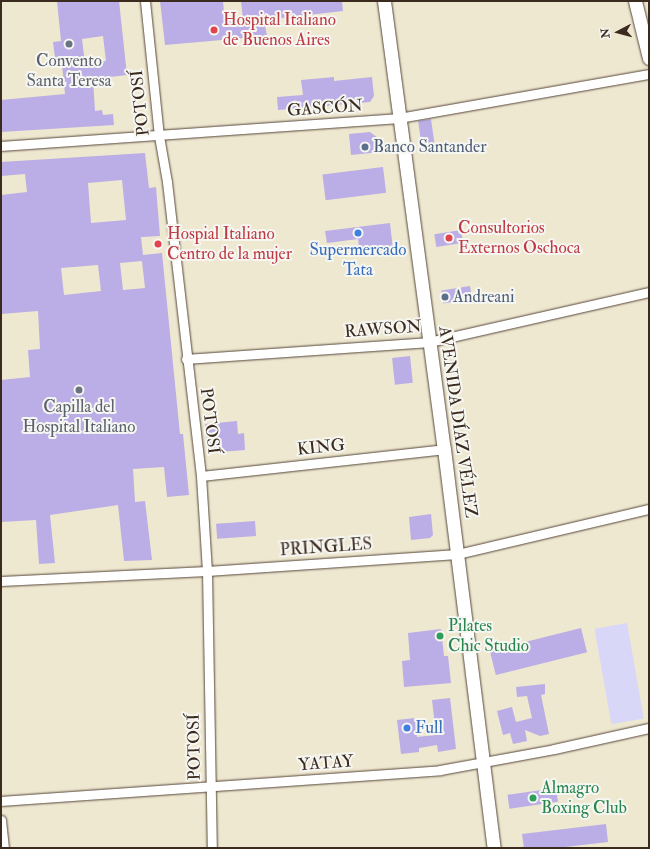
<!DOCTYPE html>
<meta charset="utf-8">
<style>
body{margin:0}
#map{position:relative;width:650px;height:849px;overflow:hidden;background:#efe8d1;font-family:"IM FELL Double Pica",serif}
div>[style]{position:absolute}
.built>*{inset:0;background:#d8d7f8;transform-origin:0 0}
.building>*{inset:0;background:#bbade5;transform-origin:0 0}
.roads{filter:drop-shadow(0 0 1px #564639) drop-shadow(0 0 1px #564639)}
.street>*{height:9px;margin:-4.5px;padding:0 4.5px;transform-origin:4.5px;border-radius:4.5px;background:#fff}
.secondary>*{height:13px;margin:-6.5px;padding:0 6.5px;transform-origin:6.5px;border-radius:6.5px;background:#fff}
.dots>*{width:11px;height:11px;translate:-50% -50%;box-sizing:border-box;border:2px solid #f6f6f2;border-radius:50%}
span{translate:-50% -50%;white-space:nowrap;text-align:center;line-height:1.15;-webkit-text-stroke:4px #f6f6f2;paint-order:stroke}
.health-label{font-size:17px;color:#be3a42}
.left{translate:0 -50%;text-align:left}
.worship-label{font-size:17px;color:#5b616d}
.street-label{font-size:17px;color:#3b2a1e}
.service-label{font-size:17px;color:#4e5e75}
.shop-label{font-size:17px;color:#366cbe}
.leisure-label{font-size:17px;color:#27864d}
.frame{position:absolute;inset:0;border:2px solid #3b2a1e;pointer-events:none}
.north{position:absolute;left:598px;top:12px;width:40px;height:40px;-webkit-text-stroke:3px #f6f6f2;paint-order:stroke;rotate:264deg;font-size:11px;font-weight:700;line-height:16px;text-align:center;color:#3b2a1e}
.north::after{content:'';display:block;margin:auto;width:14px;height:18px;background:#3b2a1e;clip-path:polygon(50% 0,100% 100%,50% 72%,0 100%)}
</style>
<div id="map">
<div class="built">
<div style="left:627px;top:623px;width:97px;height:33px;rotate:80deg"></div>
</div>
<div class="building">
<div style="clip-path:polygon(evenodd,57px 1px,119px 1px,127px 75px,93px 79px,95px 111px,102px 110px,103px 115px,113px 114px,114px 125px,1px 132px,1px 100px,65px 94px,62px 65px,56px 66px,53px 42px,61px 41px,57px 1px,103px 36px,106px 61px,85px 63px,82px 39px,103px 36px)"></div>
<div style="clip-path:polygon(160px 1px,223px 1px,225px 22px,243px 20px,241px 1px,342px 1px,343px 11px,264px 20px,267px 36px,165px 45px)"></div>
<div style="clip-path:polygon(334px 77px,334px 81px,372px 77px,374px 96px,370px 102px,278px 110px,277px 97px,303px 95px,301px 80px)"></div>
<div style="left:431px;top:119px;width:28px;height:13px;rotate:82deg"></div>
<div style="clip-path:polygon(370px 132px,378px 138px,380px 152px,351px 155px,349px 134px)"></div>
<div style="clip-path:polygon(evenodd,145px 153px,149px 188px,156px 187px,160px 236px,141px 237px,143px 255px,162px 253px,180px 434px,183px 434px,189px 495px,167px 497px,164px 467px,133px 469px,135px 502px,145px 501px,152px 560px,124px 561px,118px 505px,50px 515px,55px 563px,39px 564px,36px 520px,1px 522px,1px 380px,30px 377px,28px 350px,40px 349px,38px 311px,1px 314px,1px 195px,27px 192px,25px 174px,1px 176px,1px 162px,145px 153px,122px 180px,126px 220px,91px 223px,88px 183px,122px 180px,145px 153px,142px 261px,145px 288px,123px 290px,120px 263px,142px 261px,145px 153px,98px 265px,101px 291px,64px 295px,61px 268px,98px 265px)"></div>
<div style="left:383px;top:167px;width:26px;height:61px;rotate:83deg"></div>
<div style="clip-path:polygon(390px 223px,393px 249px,360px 253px,358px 239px,327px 243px,325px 231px)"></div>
<div style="left:461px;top:230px;width:13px;height:27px;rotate:81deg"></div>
<div style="left:470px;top:286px;width:13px;height:29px;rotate:81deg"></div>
<div style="left:410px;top:356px;width:27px;height:18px;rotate:84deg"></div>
<div style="clip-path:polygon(237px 421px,238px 434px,244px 433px,245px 450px,208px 453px,205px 424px)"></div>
<div style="clip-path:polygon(431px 514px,433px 535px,430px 538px,411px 540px,409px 517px)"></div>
<div style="left:255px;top:521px;width:15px;height:39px;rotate:86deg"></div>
<div style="left:581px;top:628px;width:25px;height:94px;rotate:76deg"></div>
<div style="clip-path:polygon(441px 629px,444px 656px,448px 656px,451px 683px,404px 687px,402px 661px,410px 660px,408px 633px)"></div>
<div style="clip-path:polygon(545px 684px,545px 694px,541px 695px,549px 734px,540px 736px,525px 730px,527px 741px,513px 744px,510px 733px,503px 735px,497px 711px,512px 707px,516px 722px,532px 718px,527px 696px,517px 697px,516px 687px)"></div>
<div style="clip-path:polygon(450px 698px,456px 749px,438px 752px,437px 745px,419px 748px,419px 752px,401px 754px,397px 720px,415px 718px,417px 737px,436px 735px,432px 700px)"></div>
<div style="left:556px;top:788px;width:14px;height:49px;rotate:82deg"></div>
<div style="clip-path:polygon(606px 824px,608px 842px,557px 848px,524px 848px,522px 834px)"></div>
</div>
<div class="roads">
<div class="street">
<div style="left:145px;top:1px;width:136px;rotate:84.1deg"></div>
<div style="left:159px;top:136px;width:47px;rotate:80.1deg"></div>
<div style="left:167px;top:182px;width:296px;rotate:83.4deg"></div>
<div style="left:201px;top:476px;width:95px;rotate:86.4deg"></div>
<div style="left:207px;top:571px;width:277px;rotate:89deg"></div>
<div style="left:1px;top:146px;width:399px;rotate:-4deg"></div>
<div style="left:399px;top:118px;width:254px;rotate:-10deg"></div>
<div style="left:186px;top:359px;width:244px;rotate:-4deg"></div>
<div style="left:429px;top:342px;width:226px;rotate:-12.8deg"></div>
<div style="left:201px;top:476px;width:244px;rotate:-6.3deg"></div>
<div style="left:1px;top:581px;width:206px;rotate:-2.8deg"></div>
<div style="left:207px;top:571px;width:251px;rotate:-3.9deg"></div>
<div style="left:457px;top:554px;width:197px;rotate:-13.2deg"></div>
<div style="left:1px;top:801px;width:440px;rotate:-4deg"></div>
<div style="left:440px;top:770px;width:116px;rotate:-10.4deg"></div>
<div style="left:554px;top:749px;width:97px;rotate:-12.5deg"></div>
<div style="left:1px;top:820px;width:28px;rotate:84deg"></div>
</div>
<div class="secondary">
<div style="left:384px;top:1px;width:452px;rotate:82.4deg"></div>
<div style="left:444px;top:449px;width:402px;rotate:82.9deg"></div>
<div style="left:635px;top:1px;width:59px;rotate:76.2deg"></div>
</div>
</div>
<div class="dots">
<div style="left:214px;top:30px;background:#e0444e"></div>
<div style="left:69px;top:44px;background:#6b7280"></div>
<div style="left:365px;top:147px;background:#5c6f8a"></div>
<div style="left:358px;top:233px;background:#3f7fe0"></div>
<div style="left:449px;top:238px;background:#e0444e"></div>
<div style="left:158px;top:244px;background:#e0444e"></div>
<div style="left:445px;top:297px;background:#5c6f8a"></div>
<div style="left:79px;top:390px;background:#6b7280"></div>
<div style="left:440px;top:636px;background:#2e9e5b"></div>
<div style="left:407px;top:728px;background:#3f7fe0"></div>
<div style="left:533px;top:798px;background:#2e9e5b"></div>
</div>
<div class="health-label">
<span class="left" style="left:223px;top:30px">Hospital Italiano<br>de Buenos Aires</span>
<span class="left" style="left:458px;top:238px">Consultorios<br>Externos Oschoca</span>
<span class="left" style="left:167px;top:244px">Hospial Italiano<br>Centro de la mujer</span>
</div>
<div class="worship-label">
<span style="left:69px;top:71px">Convento<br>Santa Teresa</span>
<span style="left:79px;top:417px">Capilla del<br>Hospital Italiano</span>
</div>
<div class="street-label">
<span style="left:140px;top:103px;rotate:-96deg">POTOSÍ</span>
<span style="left:325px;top:108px;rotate:-4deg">GASCÓN</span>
<span style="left:383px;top:329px;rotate:-4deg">RAWSON</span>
<span style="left:210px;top:421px;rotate:83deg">POTOSÍ</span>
<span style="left:458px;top:422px;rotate:82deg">AVENIDA DÍAZ VÉLEZ</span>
<span style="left:321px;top:447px;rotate:-6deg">KING</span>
<span style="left:326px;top:547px;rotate:-4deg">PRINGLES</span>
<span style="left:194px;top:747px;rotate:-91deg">POTOSÍ</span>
<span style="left:326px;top:763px;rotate:-4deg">YATAY</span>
</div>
<div class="service-label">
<span class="left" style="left:373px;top:147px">Banco Santander</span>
<span class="left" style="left:453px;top:297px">Andreani</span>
</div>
<div class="shop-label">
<span style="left:358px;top:260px">Supermercado<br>Tata</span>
<span class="left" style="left:415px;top:728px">Full</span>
</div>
<div class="leisure-label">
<span class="left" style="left:448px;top:636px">Pilates<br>Chic Studio</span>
<span class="left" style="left:541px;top:798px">Almagro<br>Boxing Club</span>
</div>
<div class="frame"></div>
<div class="north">N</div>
</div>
